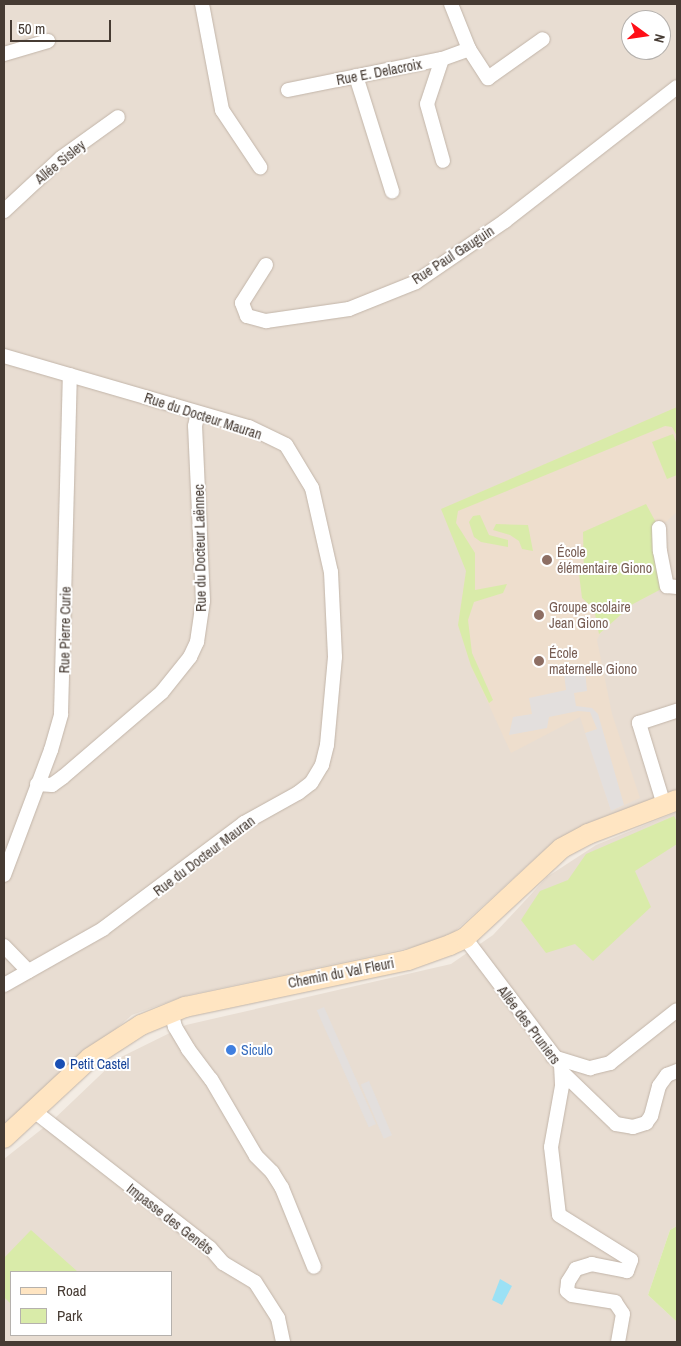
<!DOCTYPE html>
<meta charset="utf-8">
<style>
body{margin:0}
#map{position:relative;width:681px;height:1346px;overflow:hidden;background:#f3ece4;font-family:"Archivo Narrow",sans-serif}
div>[style]{position:absolute}
.residential>*{inset:0;background:#e8ddd2}
.education>*{inset:0;background:#eedecd}
.green>*{inset:0;background:#d9eba9}
.parking>*{inset:0;background:#e3dfdd;transform-origin:0 0}
.water>*{inset:0;background:#9be1f5}
.roads{filter:drop-shadow(0 0 1px #c2b5a9) drop-shadow(0 0 1px #c2b5a9)}
.street>*{height:14px;margin:-7px;padding:0 7px;transform-origin:7px;border-radius:7px;background:#fff}
.secondary>*{height:20px;margin:-10px;padding:0 10px;transform-origin:10px;border-radius:10px;background:#ffe5c2}
.dots>*{width:14px;height:14px;translate:-50% -50%;box-sizing:border-box;border:2px solid #fff;border-radius:50%}
span{translate:-50% -50%;white-space:nowrap;text-align:center;line-height:1.15;-webkit-text-stroke:4px #fff;paint-order:stroke}
.street-label{font-size:14px;color:#463b33}
.education-label{font-size:14px;color:#785e54}
.left{translate:0 -50%;text-align:left}
.shop-label{font-size:14px;color:#366cbe}
.transit-label{font-size:14px;color:#164399}
.frame{position:absolute;inset:0;border:5px solid #463b33;pointer-events:none}
.legend{position:absolute;left:10px;top:1271px;width:162px;height:65px;box-sizing:border-box;background:#fff;border:1px solid #b5b1ad;margin:0;padding:6px 9px;list-style:none;font-size:15px;color:#463b33}
.legend li{display:flex;align-items:center;gap:10px;height:25px}
.legend b{width:25px;border:1px solid #b5b1ad}
.north{position:absolute;left:621px;top:10px;width:50px;height:50px;box-sizing:border-box;background:#fff;border:1px solid #b5b1ad;border-radius:50%;rotate:104deg;font-size:14px;font-weight:700;line-height:20px;text-align:center;color:#463b33}
.north::after{content:'';display:block;margin:auto;width:18px;height:22px;background:#ff0f17;clip-path:polygon(50% 0,100% 100%,50% 72%,0 100%)}
.scale{position:absolute;left:10px;top:20px;width:101px;height:22px;box-sizing:border-box;border:2px solid #463b33;border-top:0;padding-left:6px;font-size:15px;line-height:18px;white-space:nowrap;color:#463b33;-webkit-text-stroke:4px #fff;paint-order:stroke}
</style>
<div id="map">
<div class="residential">
<div style="clip-path:polygon(evenodd,4px 4px,677px 4px,677px 791px,584px 828px,549px 846px,454px 932px,423px 945px,188px 995px,132px 1015px,4px 1124px,4px 4px,631px 20px,661px 20px,661px 50px,631px 50px,631px 20px)"></div>
<div style="clip-path:polygon(evenodd,677px 812px,677px 1226px,670px 1230px,648px 1295px,677px 1322px,677px 1342px,4px 1342px,4px 1159px,52px 1121px,117px 1059px,186px 1025px,451px 964px,493px 935px,547px 877px,596px 845px,677px 812px,11px 1272px,171px 1272px,171px 1335px,11px 1335px,11px 1272px)"></div>
</div>
<div class="education">
<div style="clip-path:polygon(677px 407px,677px 512px,659px 528px,667px 586px,633px 604px,601px 632px,597px 640px,612px 714px,640px 798px,611px 811px,580px 717px,511px 753px,471px 666px,458px 625px,466px 571px,441px 509px)"></div>
</div>
<div class="green">
<div style="clip-path:polygon(677px 407px,677px 436px,672px 427px,665px 426px,458px 511px,456px 523px,475px 553px,475px 590px,507px 584px,503px 593px,474px 602px,468px 620px,472px 653px,493px 700px,489px 703px,471px 666px,458px 625px,466px 571px,441px 509px)"></div>
<div style="clip-path:polygon(673px 434px,677px 445px,677px 475px,667px 479px,652px 442px)"></div>
<div style="clip-path:polygon(646px 504px,659px 528px,667px 586px,633px 604px,599px 634px,594px 609px,582px 598px,579px 574px,584px 573px,583px 532px)"></div>
<div style="clip-path:polygon(480px 515px,489px 535px,508px 540px,508px 547px,481px 542px,474px 537px,469px 522px,473px 516px)"></div>
<div style="clip-path:polygon(496px 524px,528px 525px,533px 551px,522px 549px,519px 541px,510px 535px,493px 530px)"></div>
<div style="clip-path:polygon(674px 816px,677px 822px,677px 844px,635px 871px,651px 907px,593px 961px,575px 944px,546px 953px,521px 920px,540px 891px,568px 880px,586px 854px)"></div>
<div style="clip-path:polygon(677px 1226px,677px 1322px,648px 1295px,670px 1230px)"></div>
<div style="clip-path:polygon(31px 1230px,78px 1272px,11px 1272px,11px 1304px,4px 1297px,4px 1258px)"></div>
</div>
<div class="parking">
<div style="clip-path:polygon(585px 670px,587px 691px,574px 693px,576px 706px,592px 708px,598px 714px,624px 805px,611px 811px,585px 733px,597px 729px,590px 712px,578px 711px,549px 717px,547px 728px,509px 735px,513px 717px,532px 714px,529px 698px,566px 690px,564px 673px)"></div>
<div style="left:324px;top:1007px;width:128px;height:8px;rotate:66deg"></div>
<div style="left:369px;top:1081px;width:59px;height:9px;rotate:67deg"></div>
</div>
<div class="water">
<div style="clip-path:polygon(500px 1279px,512px 1286px,502px 1305px,492px 1300px)"></div>
</div>
<div class="roads">
<div class="street">
<div style="left:202px;top:4px;width:108px;rotate:79.3deg"></div>
<div style="left:222px;top:110px;width:69px;rotate:56.3deg"></div>
<div style="left:451px;top:4px;width:48px;rotate:68.2deg"></div>
<div style="left:469px;top:49px;width:35px;rotate:57deg"></div>
<div style="left:488px;top:78px;width:67px;rotate:-35.3deg"></div>
<div style="left:4px;top:54px;width:46px;rotate:-16.5deg"></div>
<div style="left:442px;top:59px;width:47px;rotate:108.4deg"></div>
<div style="left:427px;top:104px;width:59px;rotate:74.3deg"></div>
<div style="left:356px;top:76px;width:121px;rotate:72.6deg"></div>
<div style="left:288px;top:90px;width:157px;rotate:-11.4deg"></div>
<div style="left:442px;top:59px;width:29px;rotate:-20deg"></div>
<div style="left:4px;top:211px;width:78px;rotate:-42.9deg"></div>
<div style="left:61px;top:158px;width:70px;rotate:-35.7deg"></div>
<div style="left:266px;top:265px;width:45px;rotate:122.3deg"></div>
<div style="left:242px;top:303px;width:14px;rotate:69deg"></div>
<div style="left:247px;top:316px;width:20px;rotate:15deg"></div>
<div style="left:266px;top:321px;width:84px;rotate:-8.2deg"></div>
<div style="left:349px;top:309px;width:72px;rotate:-21.9deg"></div>
<div style="left:416px;top:282px;width:108px;rotate:-34.4deg"></div>
<div style="left:505px;top:221px;width:218px;rotate:-37.9deg"></div>
<div style="left:4px;top:356px;width:255px;rotate:16.2deg"></div>
<div style="left:249px;top:427px;width:41px;rotate:25.9deg"></div>
<div style="left:286px;top:445px;width:50px;rotate:58.8deg"></div>
<div style="left:312px;top:488px;width:86px;rotate:77.3deg"></div>
<div style="left:331px;top:572px;width:85px;rotate:87.3deg"></div>
<div style="left:335px;top:657px;width:88px;rotate:95.2deg"></div>
<div style="left:327px;top:745px;width:21px;rotate:104deg"></div>
<div style="left:322px;top:765px;width:21px;rotate:121deg"></div>
<div style="left:311px;top:783px;width:16px;rotate:142deg"></div>
<div style="left:298px;top:793px;width:62px;rotate:150.9deg"></div>
<div style="left:244px;top:823px;width:176px;rotate:143.1deg"></div>
<div style="left:103px;top:929px;width:114px;rotate:150.5deg"></div>
<div style="left:659px;top:528px;width:23px;rotate:88deg"></div>
<div style="left:660px;top:551px;width:36px;rotate:79deg"></div>
<div style="left:667px;top:586px;width:10px;rotate:6deg"></div>
<div style="left:37px;top:784px;width:15px;rotate:4deg"></div>
<div style="left:52px;top:785px;width:14px;rotate:-36deg"></div>
<div style="left:63px;top:777px;width:130px;rotate:-40.6deg"></div>
<div style="left:162px;top:692px;width:45px;rotate:-51.3deg"></div>
<div style="left:190px;top:657px;width:17px;rotate:-65deg"></div>
<div style="left:197px;top:642px;width:41px;rotate:-81.7deg"></div>
<div style="left:203px;top:601px;width:175px;rotate:-92.6deg"></div>
<div style="left:195px;top:426px;width:13px;rotate:-77deg"></div>
<div style="left:664px;top:805px;width:86px;rotate:-107deg"></div>
<div style="left:639px;top:723px;width:40px;rotate:-18deg"></div>
<div style="left:4px;top:875px;width:134px;rotate:-69.4deg"></div>
<div style="left:51px;top:750px;width:37px;rotate:-74deg"></div>
<div style="left:61px;top:714px;width:339px;rotate:-88.5deg"></div>
<div style="left:465px;top:938px;width:159px;rotate:52.9deg"></div>
<div style="left:561px;top:1065px;width:21px;rotate:87deg"></div>
<div style="left:562px;top:1086px;width:62px;rotate:100.2deg"></div>
<div style="left:551px;top:1147px;width:68px;rotate:83.3deg"></div>
<div style="left:559px;top:1215px;width:85px;rotate:32deg"></div>
<div style="left:631px;top:1260px;width:12px;rotate:110deg"></div>
<div style="left:627px;top:1271px;width:36px;rotate:-169deg"></div>
<div style="left:592px;top:1264px;width:17px;rotate:163deg"></div>
<div style="left:576px;top:1269px;width:15px;rotate:122deg"></div>
<div style="left:568px;top:1282px;width:9px;rotate:96deg"></div>
<div style="left:567px;top:1291px;width:6px;rotate:39deg"></div>
<div style="left:572px;top:1295px;width:44px;rotate:9.2deg"></div>
<div style="left:615px;top:1302px;width:14px;rotate:56deg"></div>
<div style="left:623px;top:1314px;width:28px;rotate:100deg"></div>
<div style="left:4px;top:946px;width:35px;rotate:46deg"></div>
<div style="left:171px;top:1011px;width:16px;rotate:76deg"></div>
<div style="left:175px;top:1027px;width:26px;rotate:59deg"></div>
<div style="left:188px;top:1049px;width:38px;rotate:53deg"></div>
<div style="left:211px;top:1079px;width:89px;rotate:59.7deg"></div>
<div style="left:256px;top:1156px;width:23px;rotate:45deg"></div>
<div style="left:272px;top:1172px;width:19px;rotate:58deg"></div>
<div style="left:282px;top:1188px;width:85px;rotate:67.9deg"></div>
<div style="left:553px;top:1057px;width:39px;rotate:17deg"></div>
<div style="left:590px;top:1068px;width:21px;rotate:-14deg"></div>
<div style="left:610px;top:1063px;width:85px;rotate:-38.3deg"></div>
<div style="left:562px;top:1072px;width:75px;rotate:43.9deg"></div>
<div style="left:616px;top:1124px;width:17px;rotate:10deg"></div>
<div style="left:633px;top:1127px;width:14px;rotate:-17deg"></div>
<div style="left:646px;top:1123px;width:9px;rotate:-54deg"></div>
<div style="left:651px;top:1116px;width:31px;rotate:-75deg"></div>
<div style="left:659px;top:1086px;width:14px;rotate:-54deg"></div>
<div style="left:667px;top:1075px;width:11px;rotate:-22deg"></div>
<div style="left:34px;top:1111px;width:223px;rotate:37.9deg"></div>
<div style="left:210px;top:1248px;width:20px;rotate:49deg"></div>
<div style="left:223px;top:1263px;width:37px;rotate:31deg"></div>
<div style="left:255px;top:1282px;width:43px;rotate:57.4deg"></div>
<div style="left:278px;top:1318px;width:25px;rotate:78deg"></div>
</div>
<div class="secondary">
<div style="left:4px;top:1138px;width:117px;rotate:-42.9deg"></div>
<div style="left:90px;top:1058px;width:61px;rotate:-32.9deg"></div>
<div style="left:141px;top:1025px;width:48px;rotate:-22.2deg"></div>
<div style="left:185px;top:1007px;width:228px;rotate:-11.9deg"></div>
<div style="left:408px;top:960px;width:45px;rotate:-19.7deg"></div>
<div style="left:450px;top:945px;width:17px;rotate:-25deg"></div>
<div style="left:465px;top:938px;width:132px;rotate:-42.9deg"></div>
<div style="left:562px;top:848px;width:30px;rotate:-28deg"></div>
<div style="left:588px;top:834px;width:95px;rotate:-20.9deg"></div>
</div>
</div>
<div class="dots">
<div style="left:547px;top:560px;background:#8d6e63"></div>
<div style="left:539px;top:615px;background:#8d6e63"></div>
<div style="left:539px;top:661px;background:#8d6e63"></div>
<div style="left:231px;top:1050px;background:#3f7fe0"></div>
<div style="left:60px;top:1064px;background:#1a4fb4"></div>
</div>
<div class="street-label">
<span style="left:379px;top:72px;rotate:-11deg">Rue E. Delacroix</span>
<span style="left:60px;top:162px;rotate:-39deg">Allée Sisley</span>
<span style="left:453px;top:255px;rotate:-33deg">Rue Paul Gauguin</span>
<span style="left:203px;top:416px;rotate:18deg">Rue du Docteur Mauran</span>
<span style="left:200px;top:548px;rotate:-91deg">Rue du Docteur Laënnec</span>
<span style="left:65px;top:630px;rotate:-89deg">Rue Pierre Curie</span>
<span style="left:204px;top:856px;rotate:-37deg">Rue du Docteur Mauran</span>
<span style="left:341px;top:973px;rotate:-11deg">Chemin du Val Fleuri</span>
<span style="left:529px;top:1025px;rotate:53deg">Allée des Pruniers</span>
<span style="left:170px;top:1219px;rotate:38deg">Impasse des Genêts</span>
</div>
<div class="education-label">
<span class="left" style="left:557px;top:560px">École<br>élémentaire Giono</span>
<span class="left" style="left:549px;top:615px">Groupe scolaire<br>Jean Giono</span>
<span class="left" style="left:549px;top:661px">École<br>maternelle Giono</span>
</div>
<div class="shop-label">
<span class="left" style="left:241px;top:1050px">Siculo</span>
</div>
<div class="transit-label">
<span class="left" style="left:70px;top:1064px">Petit Castel</span>
</div>
<div class="frame"></div>
<ul class="legend">
<li><b style="height:6px;background:#ffe5c2"></b>Road</li>
<li><b style="height:14px;background:#d9eba9"></b>Park</li>
</ul>
<div class="north">N</div>
<div class="scale">50 m</div>
</div>
